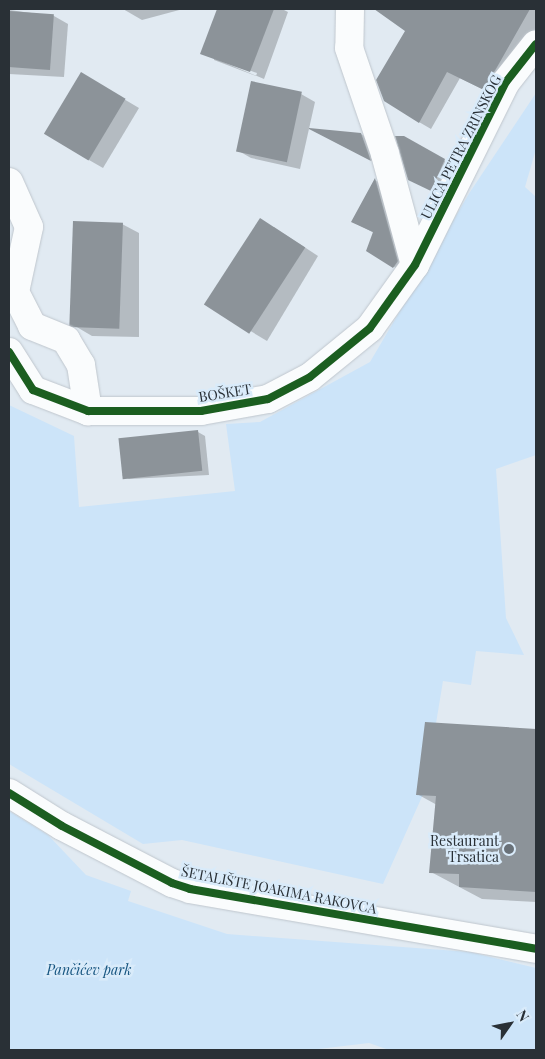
<!DOCTYPE html>
<meta charset="utf-8">
<style>
body{margin:0}
#map{position:relative;width:545px;height:1059px;overflow:hidden;background:#e1eaf2;font-family:"Playfair Display",serif}
div>[style]{position:absolute}
.green>*{inset:0;background:#cce4f9}
.shadow>*{inset:0;background:#0003}
.building>*{inset:0;background:#8c9399;transform-origin:0 0}
.roads{filter:drop-shadow(0 0 1px #bfc6cd) drop-shadow(0 0 1px #bfc6cd)}
.street>*{height:28px;margin:-14px;padding:0 14px;transform-origin:14px;border-radius:14px;background:#fafcfd}
.secondary>*{height:28px;margin:-14px;padding:0 14px;transform-origin:14px;border-radius:14px;background:#fafcfd}
.cycleway>*{height:8px;margin:-4px;padding:0 4px;transform-origin:4px;border-radius:4px;background:#1b5e20}
.dots>*{width:14px;height:14px;translate:-50% -50%;box-sizing:border-box;border:2px solid #d9ebfa;border-radius:50%}
span{translate:-50% -50%;white-space:nowrap;text-align:center;line-height:1.15;-webkit-text-stroke:5px #d9ebfa;paint-order:stroke}
.street-label{font-size:14px;color:#293036}
.poi-label{font-size:14px;color:#293036}
.right{translate:-100% -50%;text-align:right}
.park-label{font-size:14px;color:#165580;font-style:italic}
.frame{position:absolute;inset:0;border:10px solid #293036;pointer-events:none}
.north{position:absolute;left:485px;top:999px;width:50px;height:50px;-webkit-text-stroke:4px #d9ebfa;paint-order:stroke;rotate:57deg;font-size:14px;font-weight:700;line-height:20px;text-align:center;color:#293036}
.north::after{content:'';display:block;margin:auto;width:18px;height:22px;background:#293036;clip-path:polygon(50% 0,100% 100%,50% 72%,0 100%)}
</style>
<div id="map">
<div class="green">
<div style="clip-path:polygon(536px 93px,536px 149px,525px 187px,536px 197px,536px 455px,496px 469px,506px 618px,524px 655px,476px 651px,471px 685px,443px 681px,425px 790px,383px 884px,182px 840px,143px 844px,9px 764px,9px 405px,74px 436px,79px 507px,235px 491px,226px 424px,260px 422px,370px 362px,470px 192px)"></div>
<div style="clip-path:polygon(9px 811px,48px 835px,86px 875px,131px 891px,128px 901px,227px 934px,470px 952px,536px 968px,536px 1050px,389px 1050px,369px 1043px,310px 1050px,9px 1050px)"></div>
</div>
<div class="shadow">
<div style="clip-path:polygon(123px 9px,183px 9px,142px 20px)"></div>
<div style="clip-path:polygon(evenodd,218px 9px,282px 9px,288px 12px,264px 79px,202px 53px,218px 9px,214px 57px,257px 73px,256px 76px,214px 60px,214px 57px)"></div>
<div style="clip-path:polygon(397px 9px,485px 9px,483px 13px,488px 9px,536px 9px,536px 29px,496px 96px,460px 78px,431px 129px,419px 122px,407px 30px,390px 19px)"></div>
<div style="clip-path:polygon(9px 10px,54px 16px,68px 24px,64px 77px,9px 74px)"></div>
<div style="clip-path:polygon(95px 82px,139px 108px,103px 168px,89px 160px)"></div>
<div style="clip-path:polygon(301px 94px,315px 102px,300px 169px,251px 158px,237px 150px)"></div>
<div style="clip-path:polygon(314px 131px,361px 134px,368px 138px,376px 163px)"></div>
<div style="clip-path:polygon(404px 138px,451px 164px,438px 194px,417px 183px)"></div>
<div style="clip-path:polygon(375px 180px,388px 188px,408px 275px,367px 251px,374px 233px,353px 222px)"></div>
<div style="clip-path:polygon(122px 224px,139px 233px,139px 337px,92px 336px,75px 326px)"></div>
<div style="clip-path:polygon(274px 227px,318px 256px,267px 341px,209px 306px)"></div>
<div style="clip-path:polygon(198px 432px,205px 436px,209px 475px,129px 479px,122px 475px)"></div>
<div style="clip-path:polygon(426px 723px,536px 730px,536px 902px,482px 899px,431px 872px,437px 805px,417px 794px)"></div>
</div>
<div class="building">
<div style="clip-path:polygon(217px 9px,274px 9px,250px 72px,200px 54px)"></div>
<div style="clip-path:polygon(374px 9px,530px 9px,484px 90px,447px 72px,419px 123px,384px 101px,376px 80px,405px 31px)"></div>
<div style="left:9px;top:11px;width:45px;height:56px;rotate:4deg"></div>
<div style="left:81px;top:72px;width:52px;height:72px;rotate:31deg"></div>
<div style="left:251px;top:81px;width:52px;height:72px;rotate:12deg"></div>
<div style="clip-path:polygon(309px 128px,361px 133px,371px 161px,309px 129px)"></div>
<div style="clip-path:polygon(395px 136px,404px 136px,445px 159px,431px 191px,408px 180px)"></div>
<div style="clip-path:polygon(375px 178px,398px 261px,393px 268px,366px 251px,373px 232px,351px 222px)"></div>
<div style="left:260px;top:218px;width:54px;height:103px;rotate:33deg"></div>
<div style="left:73px;top:221px;width:50px;height:106px;rotate:2deg"></div>
<div style="left:198px;top:430px;width:41px;height:80px;rotate:84deg"></div>
<div style="clip-path:polygon(425px 722px,536px 729px,536px 892px,459px 887px,459px 874px,429px 873px,436px 796px,416px 795px)"></div>
</div>
<div class="roads">
<div class="street">
<div style="left:350px;top:9px;width:39px;rotate:91deg"></div>
<div style="left:349px;top:48px;width:112px;rotate:71.2deg"></div>
<div style="left:385px;top:154px;width:115px;rotate:74.9deg"></div>
<div style="left:9px;top:182px;width:49px;rotate:66deg"></div>
<div style="left:29px;top:227px;width:66px;rotate:102.2deg"></div>
<div style="left:15px;top:292px;width:38px;rotate:63deg"></div>
<div style="left:32px;top:326px;width:37px;rotate:22deg"></div>
<div style="left:66px;top:340px;width:29px;rotate:59deg"></div>
<div style="left:81px;top:365px;width:47px;rotate:81.3deg"></div>
<div style="left:9px;top:352px;width:45px;rotate:57.7deg"></div>
<div style="left:33px;top:390px;width:59px;rotate:20.9deg"></div>
<div style="left:88px;top:411px;width:113px"></div>
<div style="left:201px;top:411px;width:68px;rotate:-10.2deg"></div>
<div style="left:268px;top:399px;width:47px;rotate:-27.6deg"></div>
<div style="left:310px;top:377px;width:77px;rotate:-39.2deg"></div>
<div style="left:370px;top:328px;width:77px;rotate:-54.5deg"></div>
<div style="left:415px;top:265px;width:204px;rotate:-63.6deg"></div>
<div style="left:506px;top:82px;width:48px;rotate:-51.7deg"></div>
</div>
<div class="secondary">
<div style="left:9px;top:793px;width:62px;rotate:31.9deg"></div>
<div style="left:62px;top:826px;width:124px;rotate:27.4deg"></div>
<div style="left:172px;top:883px;width:19px;rotate:18deg"></div>
<div style="left:190px;top:889px;width:351px;rotate:9.8deg"></div>
</div>
</div>
<div class="cycleway">
<div style="left:9px;top:352px;width:45px;rotate:57.7deg"></div>
<div style="left:33px;top:390px;width:59px;rotate:20.9deg"></div>
<div style="left:88px;top:411px;width:113px"></div>
<div style="left:201px;top:411px;width:68px;rotate:-10.2deg"></div>
<div style="left:268px;top:399px;width:47px;rotate:-27.6deg"></div>
<div style="left:310px;top:377px;width:77px;rotate:-39.2deg"></div>
<div style="left:370px;top:328px;width:77px;rotate:-54.5deg"></div>
<div style="left:415px;top:265px;width:204px;rotate:-63.6deg"></div>
<div style="left:506px;top:82px;width:48px;rotate:-51.7deg"></div>
<div style="left:9px;top:793px;width:62px;rotate:31.9deg"></div>
<div style="left:62px;top:826px;width:124px;rotate:27.4deg"></div>
<div style="left:172px;top:883px;width:19px;rotate:18deg"></div>
<div style="left:190px;top:889px;width:351px;rotate:9.8deg"></div>
</div>
<div class="dots">
<div style="left:509px;top:849px;background:#697178"></div>
</div>
<div class="street-label">
<span style="left:461px;top:147px;rotate:-63deg">ULICA PETRA ZRINSKOG</span>
<span style="left:225px;top:393px;rotate:-9deg">BOŠKET</span>
<span style="left:279px;top:890px;rotate:11deg">ŠETALIŠTE JOAKIMA RAKOVCA</span>
</div>
<div class="poi-label">
<span class="right" style="left:499px;top:849px">Restaurant<br>Trsatica</span>
</div>
<div class="park-label">
<span style="left:89px;top:970px">Pančićev park</span>
</div>
<div class="frame"></div>
<div class="north">N</div>
</div>
